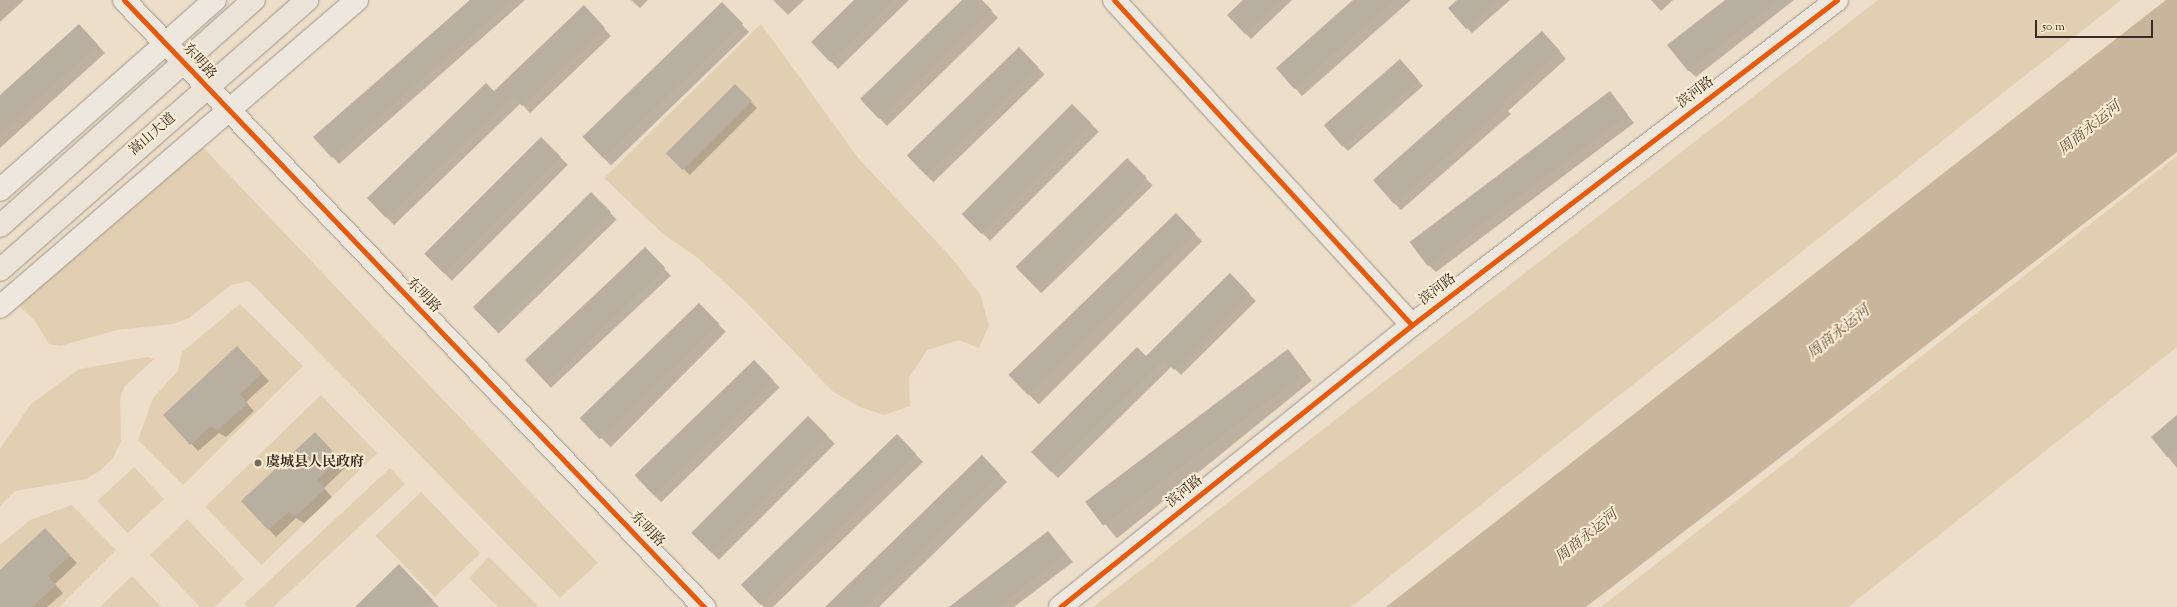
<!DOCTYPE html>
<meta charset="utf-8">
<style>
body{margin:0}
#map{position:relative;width:2177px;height:607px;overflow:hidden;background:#ecdec9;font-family:"Sorts Mill Goudy","Noto Serif SC",serif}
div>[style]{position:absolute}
.green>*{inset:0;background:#e2cfb2;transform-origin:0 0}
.water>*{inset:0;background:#c8b59b}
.shadow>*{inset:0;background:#0003;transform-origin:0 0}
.building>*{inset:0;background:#b9afa1;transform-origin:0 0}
.roads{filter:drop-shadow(0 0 1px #9e9589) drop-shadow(0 0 1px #9e9589)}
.tertiary>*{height:22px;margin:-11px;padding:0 11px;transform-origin:11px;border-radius:11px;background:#eee7dd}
.secondary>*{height:22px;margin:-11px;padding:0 11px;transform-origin:11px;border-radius:11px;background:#eee7dd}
.primary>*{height:22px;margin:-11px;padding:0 11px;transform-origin:11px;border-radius:11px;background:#ebe3d7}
.cycleway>*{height:5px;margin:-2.5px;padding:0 2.5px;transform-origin:2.5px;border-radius:2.5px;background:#e8590c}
.dots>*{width:11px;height:11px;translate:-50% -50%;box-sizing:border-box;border:2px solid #fcecd2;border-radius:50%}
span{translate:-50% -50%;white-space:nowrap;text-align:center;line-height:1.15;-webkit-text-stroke:4px #fcecd2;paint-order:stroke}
.street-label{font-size:14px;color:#372c24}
.poi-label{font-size:14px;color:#372c24;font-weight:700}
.left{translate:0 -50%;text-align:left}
.water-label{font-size:15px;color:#5e5042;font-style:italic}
.scale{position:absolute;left:2035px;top:20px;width:118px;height:18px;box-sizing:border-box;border:2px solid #372c24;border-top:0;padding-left:5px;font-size:12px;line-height:14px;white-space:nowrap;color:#372c24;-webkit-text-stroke:3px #fcecd2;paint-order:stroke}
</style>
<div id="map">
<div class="green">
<div style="clip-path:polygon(1878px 0,2121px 0,1351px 607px,1093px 607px)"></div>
<div style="clip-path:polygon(761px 24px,859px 159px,950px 256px,980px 294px,989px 325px,979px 348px,959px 340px,927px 350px,909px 378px,910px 406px,884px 415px,860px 407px,832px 391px,745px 301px,698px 258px,663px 234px,604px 178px)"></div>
<div style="clip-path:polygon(199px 143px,598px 563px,560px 598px,249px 281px,231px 285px,189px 318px,173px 324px,117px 330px,60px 346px,49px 344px,35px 321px,16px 303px)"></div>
<div style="clip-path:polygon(2177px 156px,2177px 347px,1848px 607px,1601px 607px)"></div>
<div style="clip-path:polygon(240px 304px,303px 366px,183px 485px,138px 440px,153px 398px,178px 371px,182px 352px)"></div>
<div style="clip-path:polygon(148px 357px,154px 359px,124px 387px,120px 399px,121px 441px,113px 458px,101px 470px,86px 479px,15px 491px,0 506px,0 449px,31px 404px,79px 369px)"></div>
<div style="left:321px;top:395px;width:81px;height:161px;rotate:46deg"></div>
<div style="left:134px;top:467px;width:44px;height:50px;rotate:47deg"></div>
<div style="left:390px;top:468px;width:22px;height:199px;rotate:47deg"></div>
<div style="left:421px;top:492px;width:85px;height:63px;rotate:46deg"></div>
<div style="clip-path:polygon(72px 505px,116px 550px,59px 607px,0 607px,0 545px,30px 520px)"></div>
<div style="clip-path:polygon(187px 519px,244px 579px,215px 607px,200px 607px,150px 555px)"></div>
<div style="clip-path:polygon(489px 557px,539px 607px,498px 607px,469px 578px)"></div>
<div style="clip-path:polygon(132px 576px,161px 607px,100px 607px)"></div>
</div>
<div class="water">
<div style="clip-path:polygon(2166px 0,2177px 0,2177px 152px,1586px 607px,1386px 607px)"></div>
</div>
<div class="shadow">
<div style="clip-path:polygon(0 0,24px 0,0 22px)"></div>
<div style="clip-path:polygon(470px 0,525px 0,339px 164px,315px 137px)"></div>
<div style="clip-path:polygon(631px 0,648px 0,640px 8px)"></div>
<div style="clip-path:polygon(773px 0,804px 0,788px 15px)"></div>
<div style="clip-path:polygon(856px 0,909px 0,838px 69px,812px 42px)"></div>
<div style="clip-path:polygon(964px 0,981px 0,998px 18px,887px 126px,861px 99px)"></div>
<div style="clip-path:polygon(1244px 0,1292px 0,1251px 39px,1245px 33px)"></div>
<div style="clip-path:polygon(1354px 0,1411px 0,1302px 96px,1277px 68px)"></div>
<div style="clip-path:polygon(1458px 0,1510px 0,1472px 33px,1467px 28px)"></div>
<div style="clip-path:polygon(1651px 0,1673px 0,1661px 11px)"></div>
<div style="clip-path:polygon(1726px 0,1794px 0,1696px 77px,1688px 70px)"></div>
<div style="left:722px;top:4px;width:39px;height:192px;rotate:46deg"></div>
<div style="clip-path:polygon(584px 7px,611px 36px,530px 113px,521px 103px,394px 225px,368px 198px,494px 92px)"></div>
<div style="clip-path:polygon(86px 32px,105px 53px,0 148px,0 96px)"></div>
<div style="clip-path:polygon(1549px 39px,1566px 59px,1508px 111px,1511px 114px,1401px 210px,1394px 203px)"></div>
<div style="left:1019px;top:48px;width:37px;height:155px;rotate:46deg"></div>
<div style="clip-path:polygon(1406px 66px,1423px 86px,1348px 151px,1342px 145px)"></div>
<div style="left:735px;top:86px;width:31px;height:95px;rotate:45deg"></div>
<div style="clip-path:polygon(1610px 93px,1634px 123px,1436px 272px,1428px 265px)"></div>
<div style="left:1072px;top:105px;width:38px;height:154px;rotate:45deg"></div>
<div style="left:541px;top:138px;width:38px;height:164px;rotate:45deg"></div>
<div style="left:1127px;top:159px;width:37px;height:155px;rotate:46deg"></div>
<div style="left:591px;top:193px;width:37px;height:164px;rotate:46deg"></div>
<div style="left:1176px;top:215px;width:37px;height:231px;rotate:45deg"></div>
<div style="left:645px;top:248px;width:38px;height:164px;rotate:47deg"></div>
<div style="clip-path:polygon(1230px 275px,1256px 301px,1181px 375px,1172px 366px,1058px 478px,1032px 452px,1146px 358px)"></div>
<div style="left:699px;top:305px;width:38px;height:163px;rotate:45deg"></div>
<div style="left:1288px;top:351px;width:38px;height:251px;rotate:51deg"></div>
<div style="clip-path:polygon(244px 355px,269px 381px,246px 402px,254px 411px,226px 437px,219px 433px,198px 451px,164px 415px)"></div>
<div style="left:754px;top:361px;width:37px;height:165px;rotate:46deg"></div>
<div style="left:808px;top:417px;width:38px;height:164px;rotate:45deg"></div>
<div style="clip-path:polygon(2177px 420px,2177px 468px,2152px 437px)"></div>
<div style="clip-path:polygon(897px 435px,923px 462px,773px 607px,764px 607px,742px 585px)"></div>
<div style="clip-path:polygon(322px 440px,346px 467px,324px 488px,332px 497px,304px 523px,296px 518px,276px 537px,242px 501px)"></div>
<div style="clip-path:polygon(982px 456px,1007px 482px,879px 607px,826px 607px)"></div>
<div style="clip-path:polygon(1048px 532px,1073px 562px,1014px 607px,951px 607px)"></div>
<div style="clip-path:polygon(52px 537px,77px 563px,55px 584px,63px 593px,47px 607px,0 607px,0 571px)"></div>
<div style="clip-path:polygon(399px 566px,439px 607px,356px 607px)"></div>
</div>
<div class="building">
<div style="clip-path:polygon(470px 0,512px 0,332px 158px,313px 137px)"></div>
<div style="clip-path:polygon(854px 0,894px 0,830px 62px,811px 42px)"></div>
<div style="clip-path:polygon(962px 0,982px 0,992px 10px,879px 119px,860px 99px)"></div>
<div style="clip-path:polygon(1243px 0,1281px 0,1245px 34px,1227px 15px)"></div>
<div style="clip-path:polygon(1353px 0,1395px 0,1294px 89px,1276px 68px)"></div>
<div style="clip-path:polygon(1457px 0,1498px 0,1466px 29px,1448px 8px)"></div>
<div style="clip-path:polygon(1725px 0,1778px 0,1688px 71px,1667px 45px)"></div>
<div style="left:722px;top:2px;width:30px;height:194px;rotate:46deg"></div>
<div style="clip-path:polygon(584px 5px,605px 28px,522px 106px,513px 96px,386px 218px,367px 198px,486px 83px,494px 91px)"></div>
<div style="clip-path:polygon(79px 24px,98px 45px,0 134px,0 95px)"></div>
<div style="clip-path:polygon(1542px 31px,1560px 51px,1502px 103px,1505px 106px,1394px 204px,1373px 180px)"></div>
<div style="left:1019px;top:47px;width:28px;height:156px;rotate:46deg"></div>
<div style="left:1400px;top:59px;width:28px;height:101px;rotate:49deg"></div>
<div style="left:735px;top:84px;width:24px;height:98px;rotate:45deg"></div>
<div style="left:1610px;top:91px;width:30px;height:251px;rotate:53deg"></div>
<div style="left:1072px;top:104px;width:28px;height:156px;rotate:45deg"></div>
<div style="left:541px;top:137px;width:28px;height:165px;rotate:45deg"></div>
<div style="left:1127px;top:158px;width:28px;height:156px;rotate:45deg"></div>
<div style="left:591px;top:192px;width:28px;height:165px;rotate:45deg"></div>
<div style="left:1176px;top:213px;width:28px;height:233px;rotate:46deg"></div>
<div style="left:645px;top:247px;width:29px;height:165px;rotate:46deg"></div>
<div style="clip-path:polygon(1230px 273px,1250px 294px,1174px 370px,1164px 360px,1051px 472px,1031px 452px,1137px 347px,1146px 356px)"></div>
<div style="left:699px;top:303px;width:29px;height:166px;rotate:46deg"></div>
<div style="clip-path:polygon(237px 346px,262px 373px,240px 394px,248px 403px,218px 430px,211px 426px,190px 445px,163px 415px)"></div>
<div style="left:1288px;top:349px;width:30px;height:254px;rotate:53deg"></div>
<div style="left:754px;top:360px;width:28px;height:166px;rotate:46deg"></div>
<div style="clip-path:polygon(2177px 415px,2177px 449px,2167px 457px,2151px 437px)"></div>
<div style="left:808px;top:416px;width:28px;height:165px;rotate:45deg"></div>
<div style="clip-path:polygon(315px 432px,340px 459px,317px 480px,325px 489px,296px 516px,289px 512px,268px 530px,241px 501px)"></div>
<div style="left:897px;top:434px;width:28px;height:217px;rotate:46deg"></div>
<div style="clip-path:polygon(982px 455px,1000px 474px,864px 607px,825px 607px)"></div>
<div style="clip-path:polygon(45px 528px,70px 555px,48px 576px,56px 585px,32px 607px,0 607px,0 570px)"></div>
<div style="clip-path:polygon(1048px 531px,1066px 554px,998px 607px,949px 607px)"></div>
<div style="clip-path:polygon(399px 564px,433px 600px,425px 607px,355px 607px)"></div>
</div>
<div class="roads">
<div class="tertiary">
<div style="left:124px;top:0;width:840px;rotate:46.3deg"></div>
<div style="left:1114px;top:0;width:441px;rotate:47.5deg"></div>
<div style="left:1060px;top:607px;width:451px;rotate:-38.7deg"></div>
<div style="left:1412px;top:325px;width:535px;rotate:-37.41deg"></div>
</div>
<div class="secondary">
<div style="left:0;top:190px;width:287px;rotate:-41.5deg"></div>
<div style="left:0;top:307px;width:471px;rotate:-40.7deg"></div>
</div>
<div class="primary">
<div style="left:0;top:226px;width:340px;rotate:-41.7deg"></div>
<div style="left:0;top:270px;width:409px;rotate:-41.3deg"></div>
</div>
</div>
<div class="cycleway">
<div style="left:124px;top:0;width:840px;rotate:46.3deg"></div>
<div style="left:1114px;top:0;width:441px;rotate:47.5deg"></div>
<div style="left:1060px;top:607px;width:451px;rotate:-38.7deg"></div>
<div style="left:1412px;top:325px;width:535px;rotate:-37.41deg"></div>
</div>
<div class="dots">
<div style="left:258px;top:463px;background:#766a5e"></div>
</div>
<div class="street-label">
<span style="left:199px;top:62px;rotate:48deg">东明路</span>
<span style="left:1696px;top:93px;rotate:-37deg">滨河路</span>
<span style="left:153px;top:135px;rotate:-41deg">嵩山大道</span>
<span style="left:1438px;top:290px;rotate:-37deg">滨河路</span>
<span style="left:423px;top:296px;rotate:46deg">东明路</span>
<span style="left:1185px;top:492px;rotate:-39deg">滨河路</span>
<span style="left:647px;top:530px;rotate:46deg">东明路</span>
</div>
<div class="poi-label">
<span class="left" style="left:266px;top:463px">虞城县人民政府</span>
</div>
<div class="water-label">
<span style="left:2090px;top:129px;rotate:-39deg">周商永运河</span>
<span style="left:1839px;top:333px;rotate:-39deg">周商永运河</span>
<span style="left:1587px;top:537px;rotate:-39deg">周商永运河</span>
</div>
<div class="scale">50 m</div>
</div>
